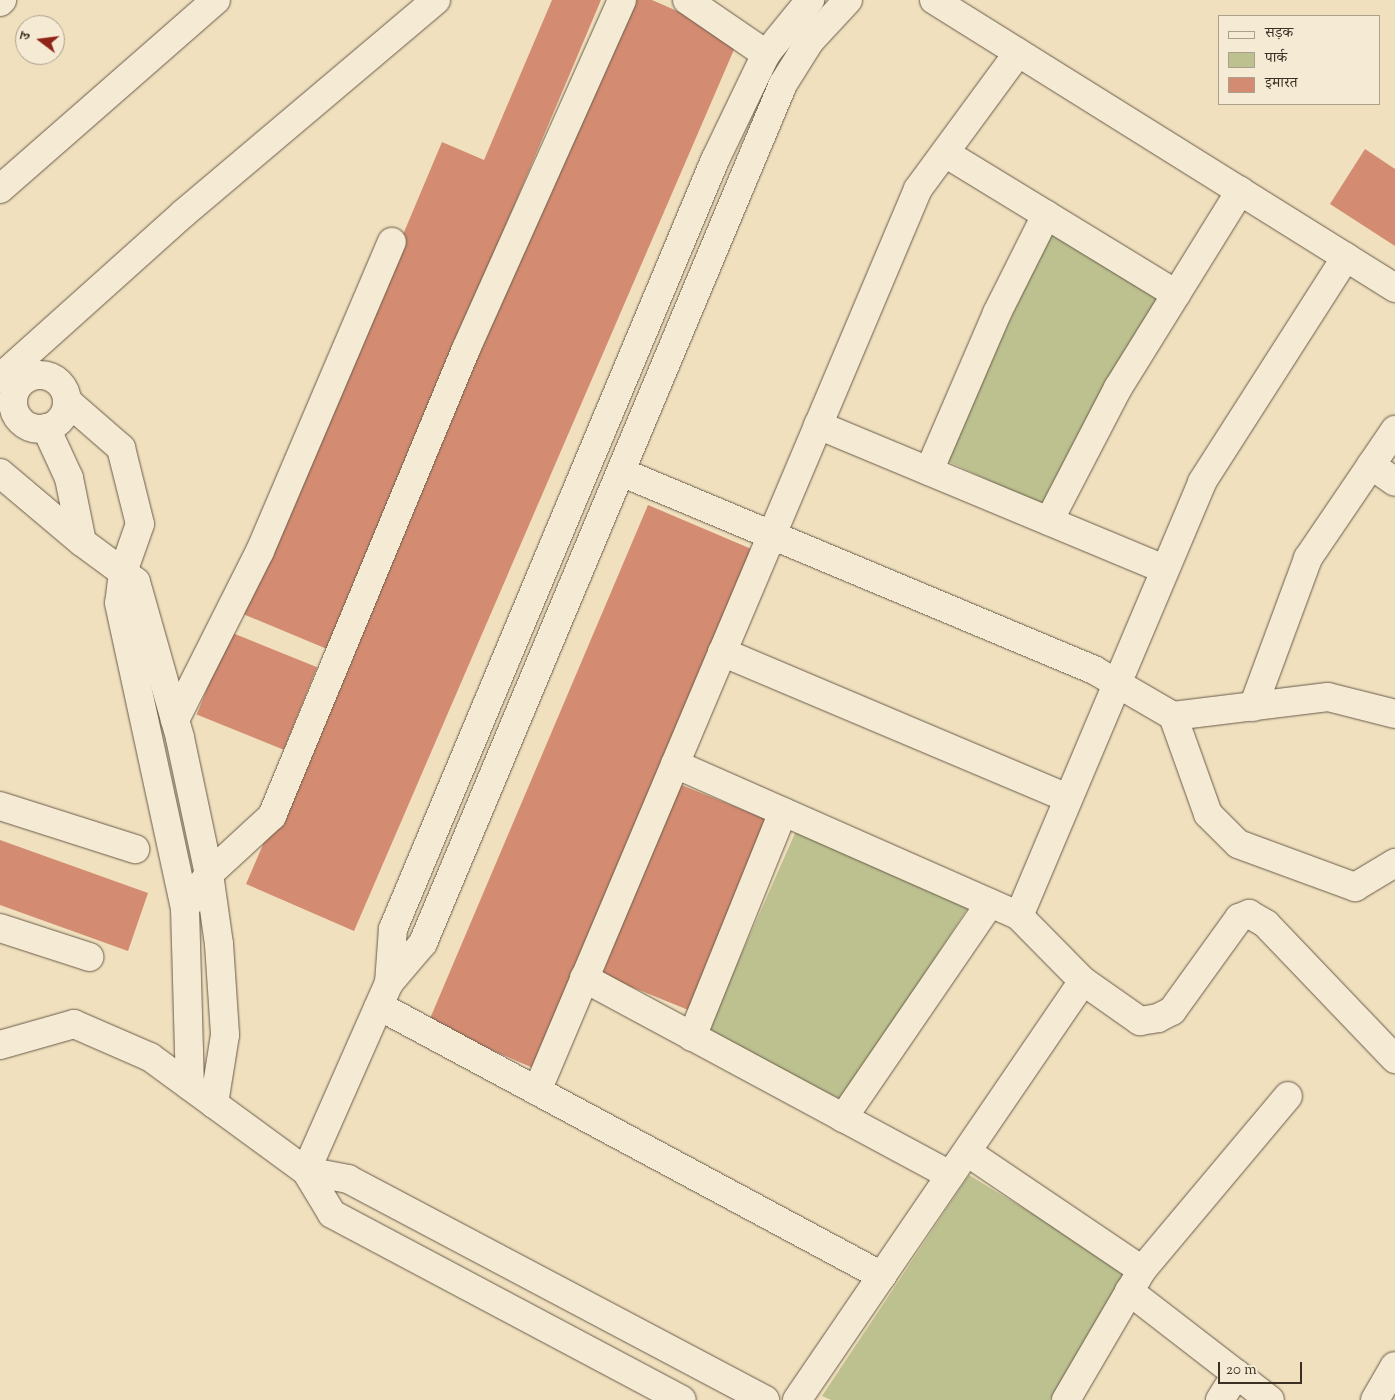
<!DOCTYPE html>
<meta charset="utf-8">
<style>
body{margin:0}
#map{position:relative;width:1395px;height:1400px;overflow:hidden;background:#f0e0be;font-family:"Sorts Mill Goudy","Noto Serif Devanagari",serif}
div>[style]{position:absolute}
.green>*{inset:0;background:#bcc18f}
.building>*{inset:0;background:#d38c71;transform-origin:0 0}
.roads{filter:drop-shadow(0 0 1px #695b4a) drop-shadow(0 0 1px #695b4a)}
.minor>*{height:28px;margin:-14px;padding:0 14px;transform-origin:14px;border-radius:14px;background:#f5ebd5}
.minor>.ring{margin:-14px;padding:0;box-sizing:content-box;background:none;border:28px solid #f5ebd5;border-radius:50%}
span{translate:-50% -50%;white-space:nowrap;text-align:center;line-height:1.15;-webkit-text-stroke:4px #f5ebd5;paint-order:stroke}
.legend{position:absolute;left:1218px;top:15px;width:162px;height:90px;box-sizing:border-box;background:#f5ebd5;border:1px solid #aba08e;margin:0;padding:6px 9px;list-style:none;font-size:15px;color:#3c2f23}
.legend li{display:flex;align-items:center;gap:10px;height:25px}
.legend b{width:25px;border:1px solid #aba08e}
.north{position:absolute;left:15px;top:15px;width:50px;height:50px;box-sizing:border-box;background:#f5ebd5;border:1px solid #aba08e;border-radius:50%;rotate:285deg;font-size:14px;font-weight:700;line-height:20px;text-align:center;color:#3c2f23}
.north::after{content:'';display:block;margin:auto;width:18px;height:22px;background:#8f2418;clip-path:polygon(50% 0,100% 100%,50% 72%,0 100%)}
.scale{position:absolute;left:1218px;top:1362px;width:84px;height:22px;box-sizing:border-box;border:2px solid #3c2f23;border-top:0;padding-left:6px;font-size:15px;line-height:18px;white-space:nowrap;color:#3c2f23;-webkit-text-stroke:4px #f5ebd5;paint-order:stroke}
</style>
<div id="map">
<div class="green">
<div style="clip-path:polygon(1052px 230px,1161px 297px,1083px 425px,1044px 506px,945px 460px)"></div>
<div style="clip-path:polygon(796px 831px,969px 906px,842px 1100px,707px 1032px)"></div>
<div style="clip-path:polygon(969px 1175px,1126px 1270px,1050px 1400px,831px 1400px,822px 1396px)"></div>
</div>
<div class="building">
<div style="clip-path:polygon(552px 0,601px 0,327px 649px,243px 614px,442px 142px,484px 160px)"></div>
<div style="clip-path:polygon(627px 0,652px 0,739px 38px,354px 931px,246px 884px)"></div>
<div style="clip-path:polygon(1365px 149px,1395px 169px,1395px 246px,1330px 204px)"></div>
<div style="left:648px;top:505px;width:113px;height:563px;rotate:23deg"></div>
<div style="left:230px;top:632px;width:94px;height:89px;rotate:22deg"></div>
<div style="left:679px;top:784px;width:96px;height:206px;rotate:22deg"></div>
<div style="clip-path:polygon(0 840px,148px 893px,128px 951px,0 905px)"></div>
</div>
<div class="roads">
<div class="minor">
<div style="left:687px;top:0;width:96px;rotate:34.4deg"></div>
<div style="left:934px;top:0;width:544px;rotate:31.99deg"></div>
<div style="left:0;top:2px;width:3px;rotate:-45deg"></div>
<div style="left:945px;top:153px;width:271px;rotate:31.4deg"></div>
<div style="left:0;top:189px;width:287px;rotate:-41.2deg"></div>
<div class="ring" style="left:13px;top:375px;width:26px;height:26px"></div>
<div style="left:0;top:378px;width:247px;rotate:-41.9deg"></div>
<div style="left:184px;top:213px;width:330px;rotate:-40.2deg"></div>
<div style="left:67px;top:401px;width:72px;rotate:41deg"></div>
<div style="left:121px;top:448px;width:78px;rotate:76deg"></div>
<div style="left:140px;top:524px;width:51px;rotate:109.5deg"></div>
<div style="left:123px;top:572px;width:31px;rotate:97deg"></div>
<div style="left:119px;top:603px;width:312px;rotate:77.8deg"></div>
<div style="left:185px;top:908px;width:178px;rotate:88.4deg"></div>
<div style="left:818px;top:425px;width:375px;rotate:22.6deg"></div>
<div style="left:46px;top:428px;width:55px;rotate:65.3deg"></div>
<div style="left:69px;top:478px;width:65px;rotate:78.5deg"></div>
<div style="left:1371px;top:465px;width:29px;rotate:35deg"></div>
<div style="left:929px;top:471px;width:172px;rotate:-66.7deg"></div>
<div style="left:997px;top:313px;width:110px;rotate:-63.4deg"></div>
<div style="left:621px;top:472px;width:513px;rotate:22.71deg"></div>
<div style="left:1094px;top:670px;width:91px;rotate:30.2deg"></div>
<div style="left:1173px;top:716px;width:156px;rotate:-7deg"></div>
<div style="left:1328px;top:697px;width:69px;rotate:14.2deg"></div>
<div style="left:0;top:473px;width:107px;rotate:40.1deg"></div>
<div style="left:82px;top:542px;width:67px;rotate:36.5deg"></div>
<div style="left:136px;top:582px;width:162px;rotate:74.2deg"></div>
<div style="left:180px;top:738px;width:139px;rotate:78deg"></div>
<div style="left:209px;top:874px;width:71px;rotate:81.9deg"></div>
<div style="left:219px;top:944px;width:91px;rotate:86.2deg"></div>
<div style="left:225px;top:1035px;width:70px;rotate:99.1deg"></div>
<div style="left:1049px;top:521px;width:150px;rotate:-62.6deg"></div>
<div style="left:1118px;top:388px;width:232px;rotate:-58.2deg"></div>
<div style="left:722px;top:652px;width:376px;rotate:22.9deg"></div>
<div style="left:1253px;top:707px;width:159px;rotate:-69.7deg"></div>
<div style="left:1308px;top:558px;width:155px;rotate:-55.8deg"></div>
<div style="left:1173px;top:716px;width:104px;rotate:70.3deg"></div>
<div style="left:1208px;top:814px;width:42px;rotate:45deg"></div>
<div style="left:1238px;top:844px;width:125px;rotate:20.2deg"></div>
<div style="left:1355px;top:887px;width:47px;rotate:-31deg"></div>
<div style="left:175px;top:720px;width:189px;rotate:-63.3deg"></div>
<div style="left:260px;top:551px;width:336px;rotate:-66.9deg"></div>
<div style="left:675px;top:764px;width:376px;rotate:23.8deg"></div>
<div style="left:0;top:806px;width:142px;rotate:17.7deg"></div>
<div style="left:185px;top:908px;width:42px;rotate:-54.8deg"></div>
<div style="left:209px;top:874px;width:86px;rotate:-42.6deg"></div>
<div style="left:272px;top:816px;width:506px;rotate:-67.44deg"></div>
<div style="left:466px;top:349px;width:382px;rotate:-65.9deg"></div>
<div style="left:0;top:928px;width:94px;rotate:18deg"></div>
<div style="left:584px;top:978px;width:416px;rotate:28.3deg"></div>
<div style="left:1083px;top:981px;width:70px;rotate:35.1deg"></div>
<div style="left:1140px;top:1021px;width:18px;rotate:-9deg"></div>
<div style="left:1158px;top:1018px;width:16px;rotate:-27deg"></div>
<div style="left:1172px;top:1011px;width:115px;rotate:-54.2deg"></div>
<div style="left:1239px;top:918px;width:11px;rotate:-22deg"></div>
<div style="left:1249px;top:914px;width:20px;rotate:30deg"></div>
<div style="left:1266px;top:924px;width:187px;rotate:46.3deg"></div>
<div style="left:389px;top:983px;width:54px;rotate:-85.8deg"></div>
<div style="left:393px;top:929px;width:834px;rotate:-67.28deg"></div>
<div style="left:715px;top:160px;width:118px;rotate:-64.3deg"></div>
<div style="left:766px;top:54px;width:70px;rotate:-50.8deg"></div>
<div style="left:379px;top:1006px;width:571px;rotate:28.23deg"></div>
<div style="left:692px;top:1037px;width:243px;rotate:-68deg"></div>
<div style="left:0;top:1045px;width:77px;rotate:-15.8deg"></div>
<div style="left:74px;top:1024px;width:83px;rotate:23.5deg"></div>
<div style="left:150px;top:1057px;width:193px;rotate:36.2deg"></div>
<div style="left:306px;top:1171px;width:50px;rotate:58.8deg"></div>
<div style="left:332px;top:1214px;width:396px;rotate:28deg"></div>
<div style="left:537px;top:1091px;width:979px;rotate:-67.1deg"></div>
<div style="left:918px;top:189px;width:169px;rotate:-53.7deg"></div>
<div style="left:843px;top:1118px;width:260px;rotate:-55.6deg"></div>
<div style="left:967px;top:1152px;width:211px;rotate:34deg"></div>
<div style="left:306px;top:1171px;width:206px;rotate:-66.2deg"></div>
<div style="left:389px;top:983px;width:52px;rotate:-49.6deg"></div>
<div style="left:423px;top:943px;width:931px;rotate:-67.26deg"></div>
<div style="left:783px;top:84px;width:51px;rotate:-57.9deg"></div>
<div style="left:810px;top:41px;width:56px;rotate:-47.2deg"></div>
<div style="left:306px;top:1171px;width:43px;rotate:10.8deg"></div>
<div style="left:348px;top:1179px;width:472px;rotate:27.9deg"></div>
<div style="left:1129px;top:1291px;width:178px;rotate:37.7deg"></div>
<div style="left:797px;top:1400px;width:507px;rotate:-55.68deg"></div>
<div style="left:1083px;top:981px;width:91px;rotate:-134.6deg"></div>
<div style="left:1019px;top:916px;width:471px;rotate:-67.1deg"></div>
<div style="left:1202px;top:482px;width:267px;rotate:-57.4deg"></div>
<div style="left:1066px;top:1400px;width:151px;rotate:-59.7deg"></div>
<div style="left:1142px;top:1270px;width:227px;rotate:-50deg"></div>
<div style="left:1220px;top:1400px;width:31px;rotate:-58deg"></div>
<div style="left:1375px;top:1400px;width:39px;rotate:-60deg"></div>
</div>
</div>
<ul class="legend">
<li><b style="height:6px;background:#f5ebd5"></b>सड़क</li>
<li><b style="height:14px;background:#bcc18f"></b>पार्क</li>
<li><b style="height:14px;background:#d38c71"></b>इमारत</li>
</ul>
<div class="north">उ</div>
<div class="scale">20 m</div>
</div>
